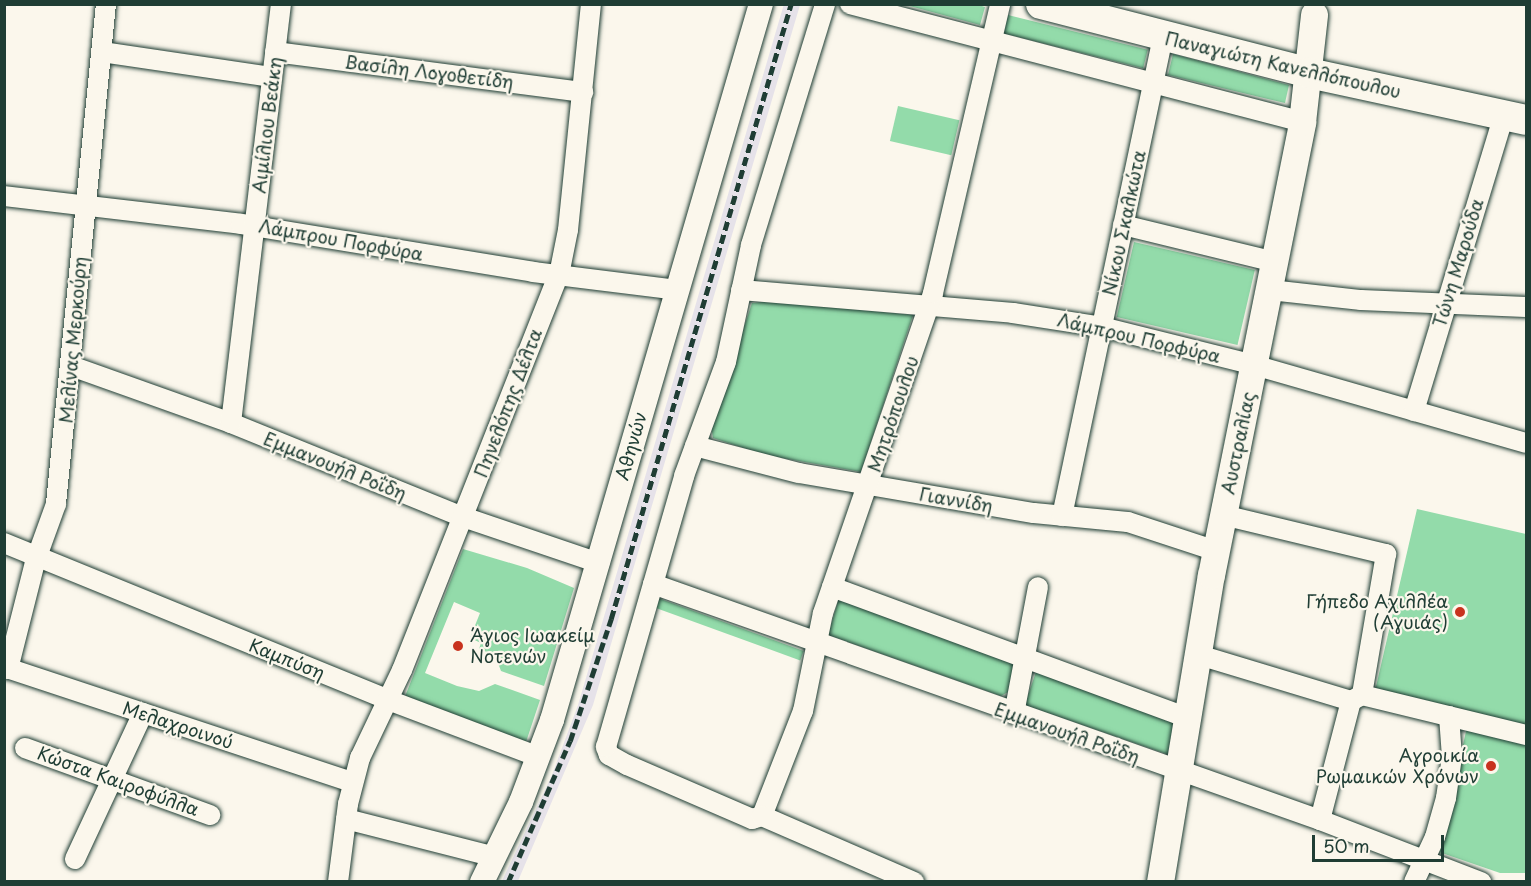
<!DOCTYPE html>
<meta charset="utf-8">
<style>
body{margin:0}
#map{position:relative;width:1531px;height:886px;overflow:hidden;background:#fbf7ec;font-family:"Playpen Sans",sans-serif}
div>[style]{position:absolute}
.built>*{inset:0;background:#e6e2e9}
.green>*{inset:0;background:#93dbaa;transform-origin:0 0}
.roads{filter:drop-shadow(0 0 2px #1f3d34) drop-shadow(0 0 2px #1f3d34)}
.minor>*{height:20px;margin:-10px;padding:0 10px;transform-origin:10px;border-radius:10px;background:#fbf7ec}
.tertiary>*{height:24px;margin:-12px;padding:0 12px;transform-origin:12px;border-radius:12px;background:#fbf7ec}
.secondary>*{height:27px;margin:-13.5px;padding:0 13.5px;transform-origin:13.5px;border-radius:13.5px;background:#fbf7ec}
.primary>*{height:30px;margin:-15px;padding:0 15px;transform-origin:15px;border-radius:15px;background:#fbf7ec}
.rail>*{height:4.5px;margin-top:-2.25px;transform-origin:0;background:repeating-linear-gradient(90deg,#1f3d34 0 9px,transparent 0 13.5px)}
.dots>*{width:16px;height:16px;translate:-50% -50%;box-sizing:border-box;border:3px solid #fbf7ec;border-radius:50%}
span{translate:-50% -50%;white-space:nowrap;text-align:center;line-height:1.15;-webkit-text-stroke:4.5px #fbf7ec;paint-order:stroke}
.street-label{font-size:18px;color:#1f3d34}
.poi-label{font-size:18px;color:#1f3d34}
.right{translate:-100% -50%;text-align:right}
.left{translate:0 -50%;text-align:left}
.frame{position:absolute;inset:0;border:6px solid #1f3d34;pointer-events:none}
.scale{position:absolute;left:1312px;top:835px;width:132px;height:27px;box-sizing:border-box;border:3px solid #1f3d34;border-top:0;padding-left:8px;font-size:18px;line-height:21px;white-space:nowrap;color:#1f3d34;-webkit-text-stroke:4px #fbf7ec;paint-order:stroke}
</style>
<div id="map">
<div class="built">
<div style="clip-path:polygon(784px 4px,800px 5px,593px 705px,518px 881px,502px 881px,552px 775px,578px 705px)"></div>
</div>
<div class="green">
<div style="clip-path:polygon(976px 4px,985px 7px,980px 25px,906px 5px)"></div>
<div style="left:1008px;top:15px;width:144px;height:19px;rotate:14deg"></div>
<div style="clip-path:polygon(1173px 54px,1289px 85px,1285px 103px,1168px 75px)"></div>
<div style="left:898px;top:106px;width:63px;height:36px;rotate:13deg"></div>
<div style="left:1134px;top:242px;width:124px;height:77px;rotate:13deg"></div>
<div style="clip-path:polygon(770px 301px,913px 315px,861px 472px,765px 455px,713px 438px,711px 425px,752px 303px)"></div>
<div style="clip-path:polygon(1417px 509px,1526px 534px,1526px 725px,1375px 691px)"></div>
<div style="clip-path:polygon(463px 549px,527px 568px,574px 588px,544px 686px,501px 671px,495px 655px,479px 649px,481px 643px,470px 638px,480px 613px,454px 602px,425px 673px,457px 686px,479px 691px,495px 684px,540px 700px,526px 742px,404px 699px)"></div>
<div style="left:658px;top:598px;width:155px;height:10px;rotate:20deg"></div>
<div style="clip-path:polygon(839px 598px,1017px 663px,1008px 692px,1001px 696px,828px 635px)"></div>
<div style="left:1036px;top:672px;width:151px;height:35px;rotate:19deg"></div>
<div style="clip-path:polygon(1467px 727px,1526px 742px,1526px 873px,1500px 873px,1439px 852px)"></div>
</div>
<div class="roads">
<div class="minor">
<div style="left:850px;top:4px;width:467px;rotate:14.6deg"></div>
<div style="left:102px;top:52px;width:172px;rotate:8.4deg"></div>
<div style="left:275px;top:52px;width:311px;rotate:7.4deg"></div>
<div style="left:4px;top:196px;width:239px;rotate:6.7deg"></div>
<div style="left:241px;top:224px;width:296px;rotate:9.3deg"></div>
<div style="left:533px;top:272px;width:145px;rotate:7.1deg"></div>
<div style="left:1123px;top:225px;width:156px;rotate:13.7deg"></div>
<div style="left:741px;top:290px;width:273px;rotate:4.8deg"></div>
<div style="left:1013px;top:313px;width:90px;rotate:8.9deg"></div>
<div style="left:1102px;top:327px;width:157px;rotate:14deg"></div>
<div style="left:1254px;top:365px;width:283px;rotate:16deg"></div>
<div style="left:1270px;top:290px;width:92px;rotate:6.3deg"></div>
<div style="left:1361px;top:300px;width:165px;rotate:2.4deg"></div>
<div style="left:71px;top:366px;width:170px;rotate:19.6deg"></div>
<div style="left:231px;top:423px;width:250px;rotate:22.1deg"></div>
<div style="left:463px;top:517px;width:144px;rotate:18.7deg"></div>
<div style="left:1414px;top:411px;width:309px;rotate:-73.1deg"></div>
<div style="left:231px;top:423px;width:422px;rotate:-83.2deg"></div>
<div style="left:695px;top:446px;width:107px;rotate:14.6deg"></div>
<div style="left:799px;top:473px;width:238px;rotate:9.7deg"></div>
<div style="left:1034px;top:513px;width:94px;rotate:5.5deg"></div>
<div style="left:1128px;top:522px;width:93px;rotate:18.2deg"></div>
<div style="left:1223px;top:515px;width:168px;rotate:13.5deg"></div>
<div style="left:1386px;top:554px;width:143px;rotate:99.7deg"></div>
<div style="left:1362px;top:695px;width:13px;rotate:151deg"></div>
<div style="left:1351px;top:701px;width:123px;rotate:104.6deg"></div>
<div style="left:1062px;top:516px;width:490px;rotate:-78.1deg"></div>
<div style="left:4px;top:543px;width:415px;rotate:22.2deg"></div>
<div style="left:388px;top:700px;width:161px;rotate:20.7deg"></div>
<div style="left:653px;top:584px;width:708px;rotate:19.48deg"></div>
<div style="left:1320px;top:820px;width:173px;rotate:21.1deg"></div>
<div style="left:832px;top:587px;width:382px;rotate:20.2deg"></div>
<div style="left:1199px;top:655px;width:159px;rotate:16.8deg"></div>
<div style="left:4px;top:667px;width:367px;rotate:18.3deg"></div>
<div style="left:8px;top:669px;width:110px;rotate:-75.8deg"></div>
<div style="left:35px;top:562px;width:62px;rotate:-70.1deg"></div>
<div style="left:56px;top:504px;width:502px;rotate:-84.29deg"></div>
<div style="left:1362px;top:695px;width:169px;rotate:13.7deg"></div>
<div style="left:1014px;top:714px;width:129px;rotate:-79.3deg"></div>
<div style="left:25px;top:748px;width:197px;rotate:19.9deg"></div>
<div style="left:762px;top:816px;width:10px;rotate:163deg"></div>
<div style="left:752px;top:819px;width:136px;rotate:-156.6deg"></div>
<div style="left:627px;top:765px;width:21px;rotate:-151deg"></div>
<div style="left:609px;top:755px;width:9px;rotate:-111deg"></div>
<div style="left:606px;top:747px;width:282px;rotate:-73.9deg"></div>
<div style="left:684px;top:476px;width:121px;rotate:-69.8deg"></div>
<div style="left:726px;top:362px;width:120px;rotate:-77.9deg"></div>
<div style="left:751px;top:245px;width:252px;rotate:-72.9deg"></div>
<div style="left:762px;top:816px;width:113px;rotate:-68.7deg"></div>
<div style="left:803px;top:711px;width:100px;rotate:-78.5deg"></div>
<div style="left:823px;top:613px;width:338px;rotate:-71deg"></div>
<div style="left:933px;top:293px;width:297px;rotate:-76.9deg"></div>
<div style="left:762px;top:816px;width:166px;rotate:23.5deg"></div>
<div style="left:346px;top:819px;width:154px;rotate:14.3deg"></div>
<div style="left:75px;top:859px;width:161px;rotate:-65deg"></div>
<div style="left:338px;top:882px;width:79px;rotate:-82.7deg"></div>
<div style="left:348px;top:804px;width:48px;rotate:-75.4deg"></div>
<div style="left:360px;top:758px;width:98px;rotate:-64.5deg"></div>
<div style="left:402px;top:670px;width:430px;rotate:-68.4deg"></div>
<div style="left:560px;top:270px;width:41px;rotate:-78.7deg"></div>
<div style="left:568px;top:230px;width:227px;rotate:-84.2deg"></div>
<div style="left:1414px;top:882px;width:50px;rotate:-65deg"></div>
<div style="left:1435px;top:837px;width:41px;rotate:-74.2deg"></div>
<div style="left:1446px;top:798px;width:41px;rotate:-81.7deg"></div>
<div style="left:1452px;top:757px;width:41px;rotate:-94.2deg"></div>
</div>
<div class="tertiary">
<div style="left:482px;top:882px;width:89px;rotate:-64deg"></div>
<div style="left:521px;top:802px;width:88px;rotate:-69.3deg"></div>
<div style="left:552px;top:720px;width:746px;rotate:-73.73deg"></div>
</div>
<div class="secondary">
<div style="left:1160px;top:882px;width:311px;rotate:-80.6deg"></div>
<div style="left:1211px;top:575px;width:462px;rotate:-78.6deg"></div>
<div style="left:1302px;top:122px;width:108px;rotate:-83.6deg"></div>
</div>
<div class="primary">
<div style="left:1041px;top:4px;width:277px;rotate:14.4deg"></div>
<div style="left:1309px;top:73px;width:222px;rotate:12.2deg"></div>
</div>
</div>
<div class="rail">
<div style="left:508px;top:882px;width:154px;rotate:-66.3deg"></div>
<div style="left:570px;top:741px;width:129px;rotate:-71.4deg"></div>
<div style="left:611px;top:619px;width:641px;rotate:-73.69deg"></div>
</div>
<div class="dots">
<div style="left:1460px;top:612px;background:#c8321e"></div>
<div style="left:458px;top:646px;background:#c8321e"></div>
<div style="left:1491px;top:766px;background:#c8321e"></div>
</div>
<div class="street-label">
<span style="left:1283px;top:65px;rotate:13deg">Παναγιώτη Κανελλόπουλου</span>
<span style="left:429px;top:72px;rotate:7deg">Βασίλη Λογοθετίδη</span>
<span style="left:267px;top:125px;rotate:-83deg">Αιμίλιου Βεάκη</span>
<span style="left:1124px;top:223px;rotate:-78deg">Νίκου Σκαλκώτα</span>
<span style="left:341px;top:240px;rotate:10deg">Λάμπρου Πορφύρα</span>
<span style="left:1458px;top:263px;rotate:-73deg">Τώνη Μαρούδα</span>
<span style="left:1139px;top:338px;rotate:13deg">Λάμπρου Πορφύρα</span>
<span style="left:73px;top:340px;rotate:-85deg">Μελίνας Μερκούρη</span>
<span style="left:508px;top:403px;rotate:-69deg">Πηνελόπης Δέλτα</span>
<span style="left:893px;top:414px;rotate:-71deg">Μητρόπουλου</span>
<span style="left:1238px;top:443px;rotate:-78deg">Αυστραλίας</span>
<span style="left:631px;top:446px;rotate:-74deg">Αθηνών</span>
<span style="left:335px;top:466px;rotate:22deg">Εμμανουήλ Ροΐδη</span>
<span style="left:956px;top:500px;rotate:10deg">Γιαννίδη</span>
<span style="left:287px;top:659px;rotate:22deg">Καμπύση</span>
<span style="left:178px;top:725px;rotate:18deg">Μελαχροινού</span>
<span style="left:1067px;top:733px;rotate:19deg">Εμμανουήλ Ροΐδη</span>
<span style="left:118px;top:781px;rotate:20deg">Κώστα Καιροφύλλα</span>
</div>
<div class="poi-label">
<span class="right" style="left:1448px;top:612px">Γήπεδο Αχιλλέα<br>(Αγυιάς)</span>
<span class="left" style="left:470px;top:646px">Άγιος Ιωακείμ<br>Νοτενών</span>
<span class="right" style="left:1479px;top:766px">Αγροικία<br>Ρωμαικών Χρόνων</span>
</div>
<div class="frame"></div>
<div class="scale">50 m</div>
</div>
